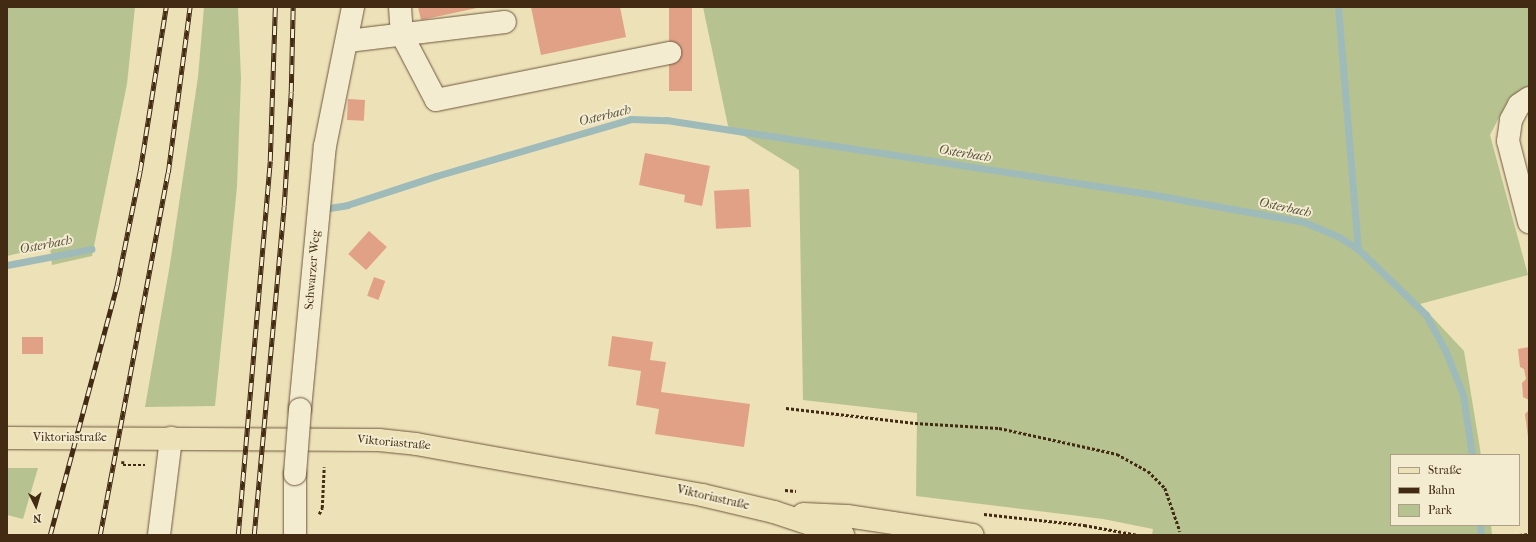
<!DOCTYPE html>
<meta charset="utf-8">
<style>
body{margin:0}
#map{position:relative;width:1536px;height:542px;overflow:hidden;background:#ede1b8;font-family:"IM FELL French Canon",serif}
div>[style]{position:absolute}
.green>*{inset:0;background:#b6c390}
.stream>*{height:7px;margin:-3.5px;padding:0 3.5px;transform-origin:3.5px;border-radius:3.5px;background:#9ebbba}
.building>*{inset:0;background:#e0a187;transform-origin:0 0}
.path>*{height:2.5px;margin-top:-1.25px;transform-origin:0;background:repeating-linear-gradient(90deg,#422b12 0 3px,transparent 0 5px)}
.roads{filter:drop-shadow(0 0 1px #6d583c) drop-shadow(0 0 1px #6d583c)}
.minor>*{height:22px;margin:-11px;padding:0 11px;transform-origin:11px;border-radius:11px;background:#f3ecd1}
.major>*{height:22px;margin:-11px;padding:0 11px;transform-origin:11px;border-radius:11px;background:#ede1b8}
.rail>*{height:4.5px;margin-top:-2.25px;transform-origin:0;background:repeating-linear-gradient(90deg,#f3ecd1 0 9px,#422b12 0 18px);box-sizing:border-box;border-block:1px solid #422b12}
.bridges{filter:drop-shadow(0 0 1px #6d583c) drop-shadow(0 0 1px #6d583c)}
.minor-bridge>*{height:22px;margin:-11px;padding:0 11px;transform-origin:11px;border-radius:11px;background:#f3ecd1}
span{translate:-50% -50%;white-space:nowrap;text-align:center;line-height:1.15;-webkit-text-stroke:4px #f3ecd1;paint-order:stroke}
.street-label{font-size:12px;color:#422b12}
.water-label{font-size:13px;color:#594f3c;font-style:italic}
.frame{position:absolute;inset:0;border:8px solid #422b12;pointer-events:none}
.legend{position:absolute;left:1390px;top:454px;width:130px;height:72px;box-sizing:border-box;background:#f3ecd1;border:1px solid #ac9f85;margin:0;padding:5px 7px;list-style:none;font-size:12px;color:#422b12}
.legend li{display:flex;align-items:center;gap:8px;height:20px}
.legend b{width:20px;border:1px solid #ac9f85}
.north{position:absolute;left:16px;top:486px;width:40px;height:40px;-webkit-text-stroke:3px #f3ecd1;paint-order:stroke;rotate:175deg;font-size:11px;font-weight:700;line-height:16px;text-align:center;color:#422b12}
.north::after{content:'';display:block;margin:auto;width:14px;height:18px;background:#422b12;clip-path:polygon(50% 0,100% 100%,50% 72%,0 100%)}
</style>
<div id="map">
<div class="green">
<div style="clip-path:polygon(7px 7px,135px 7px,127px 84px,92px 256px,52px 265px,50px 246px,7px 256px)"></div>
<div style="clip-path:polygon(204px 7px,238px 7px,241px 78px,237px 187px,215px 406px,145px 407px,170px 264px,198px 77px)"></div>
<div style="clip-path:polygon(703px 7px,1529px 7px,1529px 86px,1509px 98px,1490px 135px,1528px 275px,1420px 304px,1464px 351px,1481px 455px,1391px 455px,1391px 525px,1491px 525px,1492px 535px,1152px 535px,1153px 529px,1103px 519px,916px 496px,917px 413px,803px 400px,799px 170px,728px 126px)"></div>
<div style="clip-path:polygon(7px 468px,38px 468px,23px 519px,7px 515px)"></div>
</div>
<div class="stream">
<div style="left:1338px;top:7px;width:243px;rotate:85.3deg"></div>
<div style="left:329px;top:208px;width:18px;rotate:-9deg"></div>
<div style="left:347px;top:205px;width:94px;rotate:-18deg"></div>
<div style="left:436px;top:176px;width:203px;rotate:-16.3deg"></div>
<div style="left:631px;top:119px;width:35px;rotate:2deg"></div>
<div style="left:666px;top:120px;width:484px;rotate:8.7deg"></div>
<div style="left:1144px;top:193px;width:163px;rotate:10.3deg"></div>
<div style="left:1304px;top:222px;width:38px;rotate:23deg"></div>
<div style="left:1339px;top:237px;width:22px;rotate:32deg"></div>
<div style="left:1358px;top:249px;width:95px;rotate:44.1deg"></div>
<div style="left:1426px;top:315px;width:42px;rotate:61.6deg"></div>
<div style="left:1446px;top:352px;width:46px;rotate:68.4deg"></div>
<div style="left:1463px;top:395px;width:61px;rotate:81.5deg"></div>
<div style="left:7px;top:265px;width:86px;rotate:-10.8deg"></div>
<div style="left:1480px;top:525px;width:10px;rotate:84deg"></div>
</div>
<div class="building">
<div style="clip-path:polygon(418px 7px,477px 7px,477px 8px,421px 20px)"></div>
<div style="clip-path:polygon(531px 7px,620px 7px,626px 37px,541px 55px)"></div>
<div style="left:669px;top:7px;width:23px;height:84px"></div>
<div style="left:348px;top:99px;width:17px;height:21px;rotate:3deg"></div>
<div style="clip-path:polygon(645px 153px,710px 166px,702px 206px,684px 202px,685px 195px,639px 185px)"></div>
<div style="left:749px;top:189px;width:38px;height:35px;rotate:87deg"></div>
<div style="left:369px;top:231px;width:24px;height:31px;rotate:42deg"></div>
<div style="left:374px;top:277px;width:12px;height:20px;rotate:20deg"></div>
<div style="clip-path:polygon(612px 336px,653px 342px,650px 360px,666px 362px,661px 392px,750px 404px,744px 447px,655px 434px,659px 409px,636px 405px,641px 371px,608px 366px)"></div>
<div style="left:43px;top:337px;width:17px;height:21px;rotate:90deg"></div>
<div style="clip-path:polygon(1529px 347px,1529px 400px,1523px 397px,1522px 383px,1526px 379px,1524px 369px,1520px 367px,1518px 349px)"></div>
<div style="clip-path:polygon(1529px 410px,1529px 437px,1528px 437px,1525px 414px)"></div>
</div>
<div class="path">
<div style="left:786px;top:408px;width:130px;rotate:6.6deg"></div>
<div style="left:915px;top:423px;width:84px;rotate:3.4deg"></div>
<div style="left:999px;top:428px;width:121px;rotate:12.4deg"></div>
<div style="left:1117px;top:454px;width:35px;rotate:29deg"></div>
<div style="left:1148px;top:471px;width:24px;rotate:45deg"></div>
<div style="left:1165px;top:488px;width:46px;rotate:70.8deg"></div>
<div style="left:123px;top:461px;width:4px;rotate:90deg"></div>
<div style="left:123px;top:465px;width:22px"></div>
<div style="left:785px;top:490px;width:11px;rotate:5deg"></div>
<div style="left:319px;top:514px;width:7px;rotate:-63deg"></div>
<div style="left:322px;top:508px;width:41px;rotate:-87.2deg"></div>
<div style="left:984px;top:514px;width:101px;rotate:6.3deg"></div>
<div style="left:1084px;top:525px;width:55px;rotate:10.5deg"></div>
<div style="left:1519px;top:535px;width:10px;rotate:-6deg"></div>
</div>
<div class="roads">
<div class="minor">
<div style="left:400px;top:7px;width:28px;rotate:86deg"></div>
<div style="left:402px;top:35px;width:73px;rotate:62.4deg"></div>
<div style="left:436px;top:100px;width:239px;rotate:-11.4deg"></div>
<div style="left:348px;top:41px;width:158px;rotate:-6.9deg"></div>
<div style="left:1529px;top:98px;width:12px;rotate:145deg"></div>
<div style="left:1519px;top:105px;width:17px;rotate:118deg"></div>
<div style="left:1511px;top:120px;width:21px;rotate:98deg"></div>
<div style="left:1508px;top:141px;width:84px;rotate:75.5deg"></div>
<div style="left:300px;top:409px;width:264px;rotate:-84.6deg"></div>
<div style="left:325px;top:146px;width:142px;rotate:-78.6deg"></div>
<div style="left:295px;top:474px;width:61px;rotate:90deg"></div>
<div style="left:159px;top:535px;width:98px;rotate:-82.9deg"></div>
</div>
<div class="major">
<div style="left:7px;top:438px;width:372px;rotate:0.3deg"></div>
<div style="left:379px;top:440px;width:37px;rotate:6deg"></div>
<div style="left:416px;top:444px;width:291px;rotate:10.1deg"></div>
<div style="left:702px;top:495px;width:74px;rotate:13.3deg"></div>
<div style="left:774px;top:512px;width:73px;rotate:18.4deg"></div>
<div style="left:803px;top:514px;width:44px;rotate:2.6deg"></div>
<div style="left:847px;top:516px;width:127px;rotate:8.6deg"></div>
</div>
</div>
<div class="rail">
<div style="left:50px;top:535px;width:259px;rotate:-75deg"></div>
<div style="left:117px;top:285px;width:116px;rotate:-78.6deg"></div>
<div style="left:140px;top:171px;width:166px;rotate:-81deg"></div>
<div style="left:100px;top:535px;width:368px;rotate:-79.4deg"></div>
<div style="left:168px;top:173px;width:167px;rotate:-82.5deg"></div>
<div style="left:238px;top:535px;width:375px;rotate:-85.1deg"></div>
<div style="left:270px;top:161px;width:154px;rotate:-88.1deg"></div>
<div style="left:254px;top:535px;width:330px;rotate:-84.8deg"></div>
<div style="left:284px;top:206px;width:114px;rotate:-86.5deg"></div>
<div style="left:291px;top:92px;width:85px;rotate:-88.7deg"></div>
</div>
<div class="bridges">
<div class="minor-bridge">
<div style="left:295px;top:474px;width:65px;rotate:-85.6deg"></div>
</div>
</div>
<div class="street-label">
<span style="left:313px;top:270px;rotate:-85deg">Schwarzer Weg</span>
<span style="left:70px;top:438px">Viktoriastraße</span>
<span style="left:394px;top:443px;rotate:5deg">Viktoriastraße</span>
<span style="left:713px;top:498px;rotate:13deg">Viktoriastraße</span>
</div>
<div class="water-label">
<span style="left:605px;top:116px;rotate:-14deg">Osterbach</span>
<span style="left:965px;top:154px;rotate:9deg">Osterbach</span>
<span style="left:1285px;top:208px;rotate:12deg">Osterbach</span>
<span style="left:46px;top:245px;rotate:-11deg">Osterbach</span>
</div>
<div class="frame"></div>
<ul class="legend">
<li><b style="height:5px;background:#ede1b8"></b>Straße</li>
<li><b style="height:5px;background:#422b12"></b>Bahn</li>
<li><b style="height:11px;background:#b6c390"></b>Park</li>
</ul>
<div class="north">N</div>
</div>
